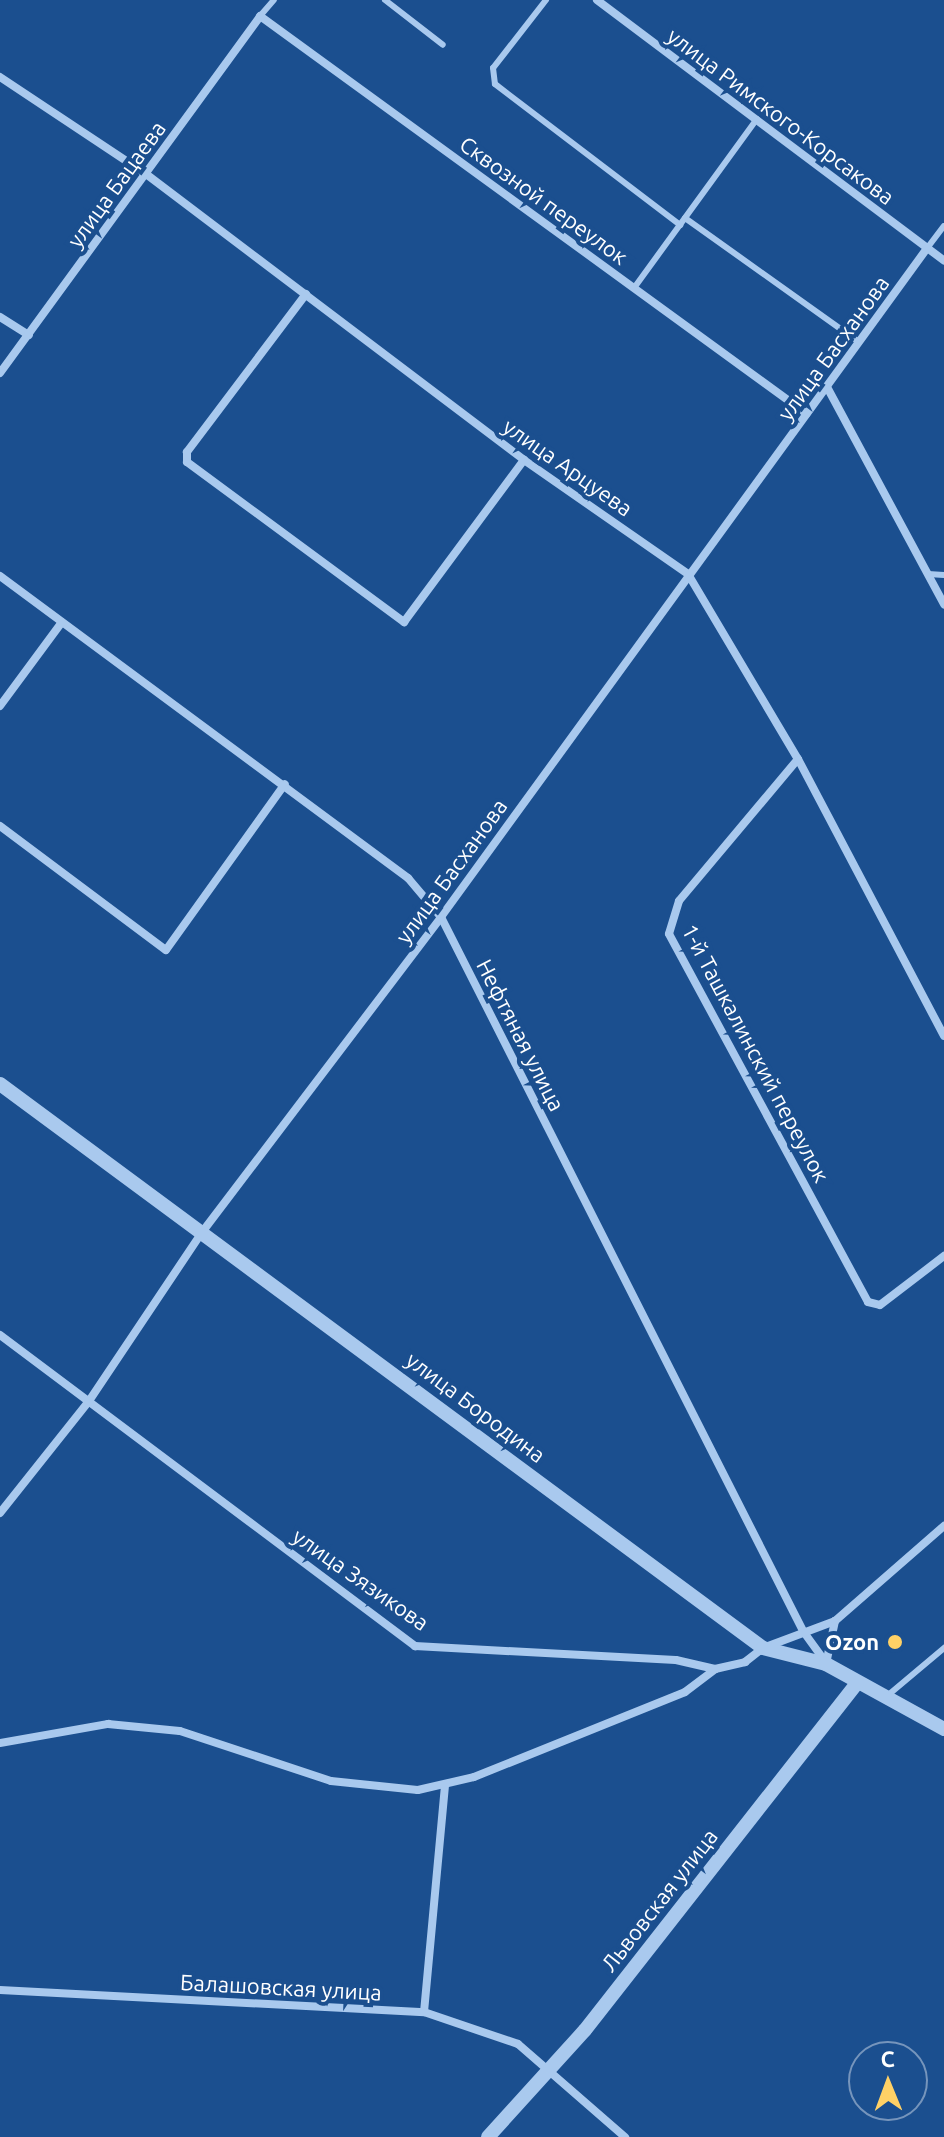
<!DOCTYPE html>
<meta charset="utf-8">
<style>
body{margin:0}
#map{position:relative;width:944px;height:2137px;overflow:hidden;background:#1b4f8f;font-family:Ubuntu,sans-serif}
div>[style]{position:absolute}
.service>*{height:6px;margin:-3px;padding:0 3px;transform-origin:3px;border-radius:3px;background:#a9c9ee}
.minor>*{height:8px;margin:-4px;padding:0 4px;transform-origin:4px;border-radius:4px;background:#a9c9ee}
.tertiary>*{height:14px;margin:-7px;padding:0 7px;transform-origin:7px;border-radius:7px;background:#a9c9ee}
.dots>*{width:22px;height:22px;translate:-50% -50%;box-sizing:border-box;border:4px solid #1b4f8f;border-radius:50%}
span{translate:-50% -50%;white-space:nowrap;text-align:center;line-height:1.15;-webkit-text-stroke:8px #1b4f8f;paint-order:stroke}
.street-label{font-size:22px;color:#fff}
.poi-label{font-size:22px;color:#fff;font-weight:700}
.right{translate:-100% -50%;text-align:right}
.north{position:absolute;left:848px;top:2041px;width:80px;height:80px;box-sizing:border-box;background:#1b4f8f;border:2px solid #7695bc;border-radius:50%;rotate:359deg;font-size:22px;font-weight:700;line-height:32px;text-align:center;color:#fff}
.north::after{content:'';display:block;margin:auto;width:28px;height:36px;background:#ffd166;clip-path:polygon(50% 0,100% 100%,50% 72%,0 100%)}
</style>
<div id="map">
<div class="service">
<div style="left:385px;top:0;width:73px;rotate:37.8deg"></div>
<div style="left:546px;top:0;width:86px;rotate:127.9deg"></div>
<div style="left:493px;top:68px;width:16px;rotate:83deg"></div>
<div style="left:495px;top:84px;width:233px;rotate:37.3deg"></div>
<div style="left:260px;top:16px;width:21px;rotate:-49deg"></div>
<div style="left:685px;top:218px;width:214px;rotate:35.5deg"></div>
<div style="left:928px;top:247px;width:26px;rotate:-53deg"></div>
<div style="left:634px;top:288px;width:209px;rotate:-54deg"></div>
<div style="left:928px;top:574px;width:16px;rotate:4deg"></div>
<div style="left:887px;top:1696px;width:75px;rotate:-40.1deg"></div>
</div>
<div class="minor">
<div style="left:597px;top:0;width:434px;rotate:36.9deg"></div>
<div style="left:0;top:77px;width:175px;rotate:33.6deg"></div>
<div style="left:146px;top:174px;width:474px;rotate:37.1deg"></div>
<div style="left:524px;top:460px;width:200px;rotate:34.8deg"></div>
<div style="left:688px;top:574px;width:215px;rotate:59.3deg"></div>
<div style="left:798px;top:759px;width:313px;rotate:62.2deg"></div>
<div style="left:306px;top:294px;width:198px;rotate:127deg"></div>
<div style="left:187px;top:452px;width:10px;rotate:90deg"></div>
<div style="left:187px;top:462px;width:270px;rotate:36.4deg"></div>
<div style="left:404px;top:622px;width:202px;rotate:-53.5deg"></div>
<div style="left:0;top:317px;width:34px;rotate:32deg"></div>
<div style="left:0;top:373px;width:442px;rotate:-53.9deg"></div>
<div style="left:260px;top:16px;width:676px;rotate:36.04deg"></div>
<div style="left:827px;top:387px;width:247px;rotate:61.7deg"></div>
<div style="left:0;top:576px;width:508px;rotate:36.51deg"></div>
<div style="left:408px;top:878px;width:51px;rotate:49.8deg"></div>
<div style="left:441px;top:917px;width:801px;rotate:63.11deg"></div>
<div style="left:803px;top:1631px;width:39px;rotate:54deg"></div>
<div style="left:0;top:706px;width:104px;rotate:-53.6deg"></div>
<div style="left:798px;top:759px;width:185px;rotate:130deg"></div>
<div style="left:679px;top:901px;width:34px;rotate:107deg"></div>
<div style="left:669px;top:934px;width:418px;rotate:61.6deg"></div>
<div style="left:868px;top:1302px;width:12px;rotate:14deg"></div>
<div style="left:880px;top:1305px;width:81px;rotate:-37.4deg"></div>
<div style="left:0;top:826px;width:207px;rotate:36.8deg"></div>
<div style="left:166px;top:950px;width:204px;rotate:-54.4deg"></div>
<div style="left:0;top:1335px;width:519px;rotate:36.85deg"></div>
<div style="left:415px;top:1646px;width:261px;rotate:3.1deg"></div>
<div style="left:676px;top:1660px;width:40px;rotate:13deg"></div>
<div style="left:715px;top:1669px;width:31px;rotate:-13deg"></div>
<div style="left:745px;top:1662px;width:23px;rotate:-38deg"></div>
<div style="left:763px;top:1648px;width:77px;rotate:-20.6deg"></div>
<div style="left:0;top:1513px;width:143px;rotate:-51.5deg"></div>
<div style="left:89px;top:1401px;width:205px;rotate:-56.2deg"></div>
<div style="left:203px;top:1231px;width:394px;rotate:-52.8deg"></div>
<div style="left:441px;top:917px;width:828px;rotate:-53.99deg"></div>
<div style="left:826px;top:1664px;width:44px;rotate:-78.2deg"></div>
<div style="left:835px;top:1621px;width:145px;rotate:-41.1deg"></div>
<div style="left:0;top:1743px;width:110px;rotate:-10deg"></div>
<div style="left:108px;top:1724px;width:72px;rotate:5.6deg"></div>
<div style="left:180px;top:1731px;width:159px;rotate:18.3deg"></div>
<div style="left:331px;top:1781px;width:87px;rotate:5.9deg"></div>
<div style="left:418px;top:1790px;width:57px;rotate:-13.1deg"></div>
<div style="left:474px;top:1777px;width:227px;rotate:-21.9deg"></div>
<div style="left:685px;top:1692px;width:38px;rotate:-37deg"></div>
<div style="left:0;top:1990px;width:425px;rotate:3deg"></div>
<div style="left:424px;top:2012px;width:99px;rotate:18.8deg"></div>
<div style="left:518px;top:2044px;width:142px;rotate:41deg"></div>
<div style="left:424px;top:2012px;width:226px;rotate:-84.7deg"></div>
</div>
<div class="tertiary">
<div style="left:0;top:1084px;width:949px;rotate:36.47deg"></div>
<div style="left:763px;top:1648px;width:65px;rotate:14.3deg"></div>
<div style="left:826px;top:1664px;width:135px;rotate:28.8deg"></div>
<div style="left:488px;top:2137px;width:144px;rotate:-47.8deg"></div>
<div style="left:585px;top:2030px;width:441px;rotate:-51.9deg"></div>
</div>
<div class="dots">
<div style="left:895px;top:1642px;background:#ffd166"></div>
</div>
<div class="street-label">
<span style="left:781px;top:116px;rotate:37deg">улица Римского-Корсакова</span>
<span style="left:116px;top:184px;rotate:-54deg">улица Бацаева</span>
<span style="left:544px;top:200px;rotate:36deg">Сквозной переулок</span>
<span style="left:833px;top:348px;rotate:-54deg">улица Басханова</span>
<span style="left:568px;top:467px;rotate:35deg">улица Арцуева</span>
<span style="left:451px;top:871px;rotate:-54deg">улица Басханова</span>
<span style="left:521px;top:1035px;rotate:63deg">Нефтяная улица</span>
<span style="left:756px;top:1053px;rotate:62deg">1-й Ташкалинский переулок</span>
<span style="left:476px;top:1407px;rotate:37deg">улица Бородина</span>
<span style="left:361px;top:1579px;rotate:35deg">улица Зязикова</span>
<span style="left:659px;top:1900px;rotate:-52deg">Львовская улица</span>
<span style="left:281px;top:1987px;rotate:3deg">Балашовская улица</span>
</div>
<div class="poi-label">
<span class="right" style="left:879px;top:1642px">Ozon</span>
</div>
<div class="north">С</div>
</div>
